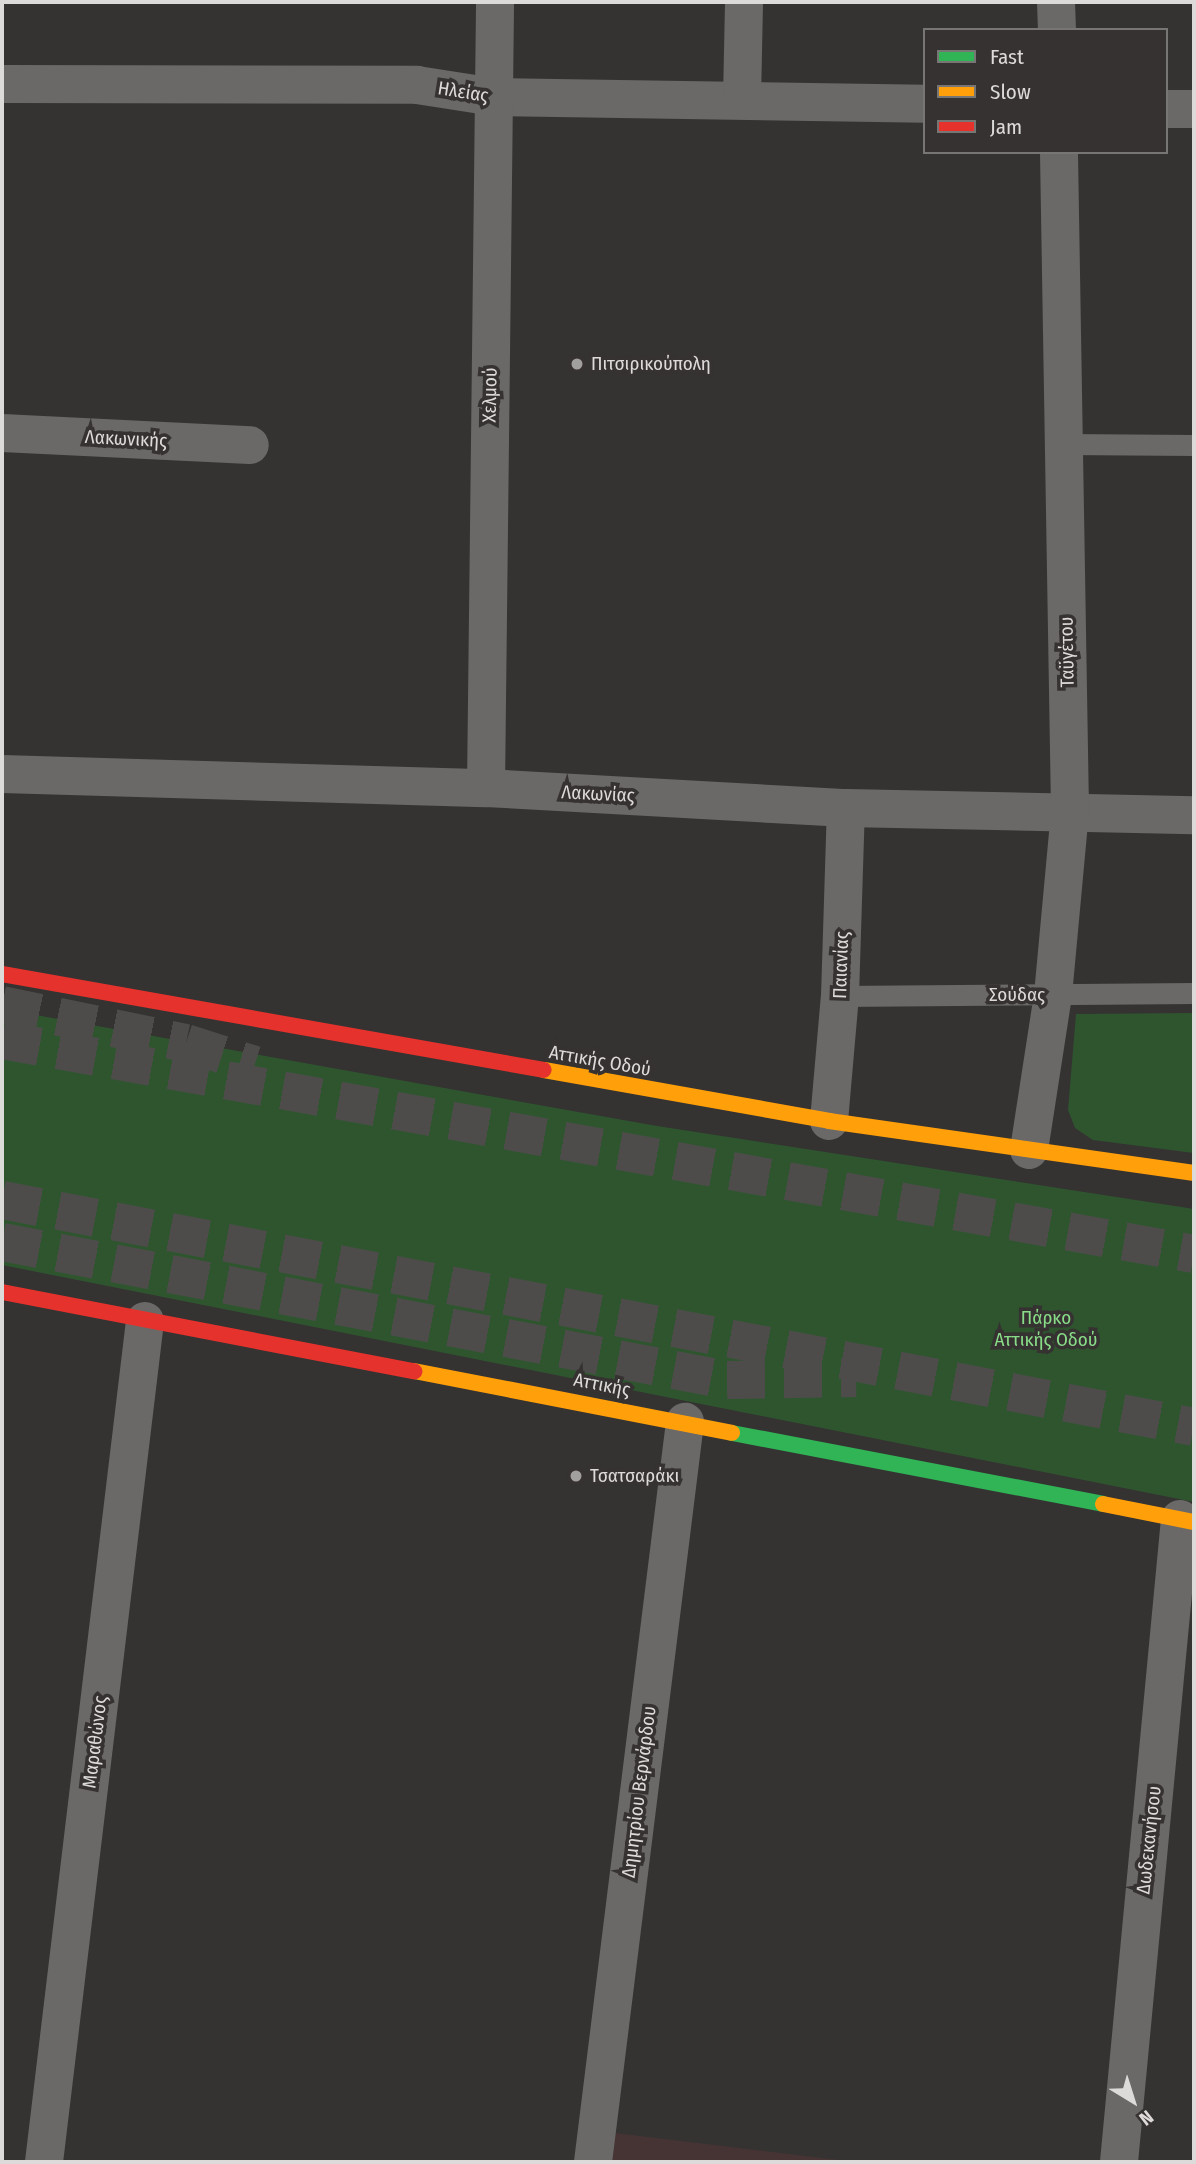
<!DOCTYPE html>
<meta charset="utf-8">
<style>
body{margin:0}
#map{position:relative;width:1196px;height:2164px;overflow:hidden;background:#343332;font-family:"Fira Sans Condensed",sans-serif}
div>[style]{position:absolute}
.education>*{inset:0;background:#463435}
.green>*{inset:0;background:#2f552f}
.highway-tunnel>*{height:38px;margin-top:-19px;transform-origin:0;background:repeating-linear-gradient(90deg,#4d4c4b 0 38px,transparent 0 57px)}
.lane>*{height:21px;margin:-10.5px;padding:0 10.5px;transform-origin:10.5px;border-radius:10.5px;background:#6a6968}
.street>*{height:38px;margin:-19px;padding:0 19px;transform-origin:19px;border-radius:19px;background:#6a6968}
.fast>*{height:16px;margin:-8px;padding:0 8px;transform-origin:8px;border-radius:8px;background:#30b455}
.slow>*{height:16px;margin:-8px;padding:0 8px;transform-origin:8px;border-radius:8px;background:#ff9f0a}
.jam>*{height:16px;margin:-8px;padding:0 8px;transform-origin:8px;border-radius:8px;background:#e5322d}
.dots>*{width:19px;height:19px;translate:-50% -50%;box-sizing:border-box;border:4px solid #353231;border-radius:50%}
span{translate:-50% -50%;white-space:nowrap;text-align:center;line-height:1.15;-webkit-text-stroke:7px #353231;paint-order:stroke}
.street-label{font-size:19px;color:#dddbda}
.poi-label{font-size:19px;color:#dddbda}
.left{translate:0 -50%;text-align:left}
.park-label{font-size:19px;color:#88dc87}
.frame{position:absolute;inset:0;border:4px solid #dddbda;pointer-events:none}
.legend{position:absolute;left:923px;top:28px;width:245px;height:126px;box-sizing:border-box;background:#353231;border:2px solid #787675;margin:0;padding:9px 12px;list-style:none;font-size:21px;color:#dddbda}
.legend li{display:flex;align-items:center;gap:14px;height:35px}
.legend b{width:35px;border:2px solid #787675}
.north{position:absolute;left:1098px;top:2066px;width:70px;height:70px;-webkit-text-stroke:5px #353231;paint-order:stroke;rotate:142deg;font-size:19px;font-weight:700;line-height:28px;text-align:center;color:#dddbda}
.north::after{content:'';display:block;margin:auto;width:24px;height:32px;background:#dddbda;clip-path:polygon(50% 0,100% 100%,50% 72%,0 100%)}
</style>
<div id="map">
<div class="education">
<div style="clip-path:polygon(615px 2133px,855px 2162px,611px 2162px)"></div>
</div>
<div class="green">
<div style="clip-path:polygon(2px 1009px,657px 1126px,1194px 1209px,1194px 1502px,2px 1265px)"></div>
<div style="clip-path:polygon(1194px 1013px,1194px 1153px,1093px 1140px,1075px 1128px,1068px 1110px,1076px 1014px)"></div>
</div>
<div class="highway-tunnel">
<div style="left:2px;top:1005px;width:188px;rotate:11.7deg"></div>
<div style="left:186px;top:1043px;width:72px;rotate:17.7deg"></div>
<div style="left:2px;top:1040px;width:1211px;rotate:10.18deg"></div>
<div style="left:2px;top:1200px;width:1213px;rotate:10.78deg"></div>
<div style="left:2px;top:1242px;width:738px;rotate:10.78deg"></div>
<div style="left:727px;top:1380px;width:129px;rotate:-0.9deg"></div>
</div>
<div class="lane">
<div style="left:1064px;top:444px;width:130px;rotate:0.4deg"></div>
<div style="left:840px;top:996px;width:354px;rotate:-0.5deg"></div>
</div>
<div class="street">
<div style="left:1056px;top:2px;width:28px;rotate:88deg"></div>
<div style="left:2px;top:84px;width:415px;rotate:0.1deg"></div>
<div style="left:417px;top:85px;width:78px;rotate:8.9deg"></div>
<div style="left:494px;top:97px;width:431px;rotate:0.9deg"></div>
<div style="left:742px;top:99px;width:97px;rotate:-88.8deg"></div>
<div style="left:1166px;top:109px;width:28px"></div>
<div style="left:2px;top:433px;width:248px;rotate:2.8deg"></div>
<div style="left:2px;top:774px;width:484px;rotate:1.7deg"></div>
<div style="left:486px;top:788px;width:361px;rotate:3.2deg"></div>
<div style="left:846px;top:808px;width:348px;rotate:1.2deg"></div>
<div style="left:486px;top:788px;width:786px;rotate:-89.34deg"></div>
<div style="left:829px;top:1121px;width:125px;rotate:-85deg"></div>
<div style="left:840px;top:996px;width:188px;rotate:-88.2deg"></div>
<div style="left:1029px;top:1150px;width:157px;rotate:-81.2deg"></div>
<div style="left:1053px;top:995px;width:186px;rotate:-84.7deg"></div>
<div style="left:1070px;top:810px;width:658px;rotate:-90.96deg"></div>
<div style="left:44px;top:2162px;width:847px;rotate:-83.15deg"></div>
<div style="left:593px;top:2162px;width:746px;rotate:-82.91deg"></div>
<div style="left:1119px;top:2162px;width:646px;rotate:-84.58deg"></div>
</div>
<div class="fast">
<div style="left:732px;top:1433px;width:378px;rotate:10.8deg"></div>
</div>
<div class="slow">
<div style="left:544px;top:1070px;width:290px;rotate:10.1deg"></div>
<div style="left:829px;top:1121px;width:369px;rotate:8.1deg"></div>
<div style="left:414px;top:1371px;width:324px;rotate:11deg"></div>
<div style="left:1103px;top:1504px;width:93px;rotate:11.2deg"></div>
</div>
<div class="jam">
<div style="left:2px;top:974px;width:550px;rotate:10.04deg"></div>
<div style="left:2px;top:1292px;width:420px;rotate:10.9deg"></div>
</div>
<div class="dots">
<div style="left:577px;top:364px;background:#a2a09f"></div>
<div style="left:576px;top:1476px;background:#a2a09f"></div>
</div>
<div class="street-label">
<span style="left:463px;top:92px;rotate:9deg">Ηλείας</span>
<span style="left:490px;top:395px;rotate:-89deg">Χελμού</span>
<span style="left:126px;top:439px;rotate:3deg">Λακωνικής</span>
<span style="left:1067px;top:652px;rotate:-91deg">Ταϋγέτου</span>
<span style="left:598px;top:794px;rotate:3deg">Λακωνίας</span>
<span style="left:841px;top:965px;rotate:-88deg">Παιανίας</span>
<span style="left:1017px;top:995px">Σούδας</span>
<span style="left:600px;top:1061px;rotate:10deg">Αττικής Οδού</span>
<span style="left:602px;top:1385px;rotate:11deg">Αττικής</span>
<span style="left:95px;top:1742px;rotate:-83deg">Μαραθώνος</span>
<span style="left:639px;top:1792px;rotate:-83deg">Δημητρίου Βερνάρδου</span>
<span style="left:1149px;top:1840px;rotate:-84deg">Δωδεκανήσου</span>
</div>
<div class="poi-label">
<span class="left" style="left:591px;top:364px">Πιτσιρικούπολη</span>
<span class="left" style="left:590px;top:1476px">Τσατσαράκι</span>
</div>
<div class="park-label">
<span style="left:1046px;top:1329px">Πάρκο<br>Αττικής Οδού</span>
</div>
<div class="frame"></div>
<ul class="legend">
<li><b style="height:9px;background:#30b455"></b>Fast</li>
<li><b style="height:9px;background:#ff9f0a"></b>Slow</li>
<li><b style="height:9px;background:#e5322d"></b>Jam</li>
</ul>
<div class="north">N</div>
</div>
